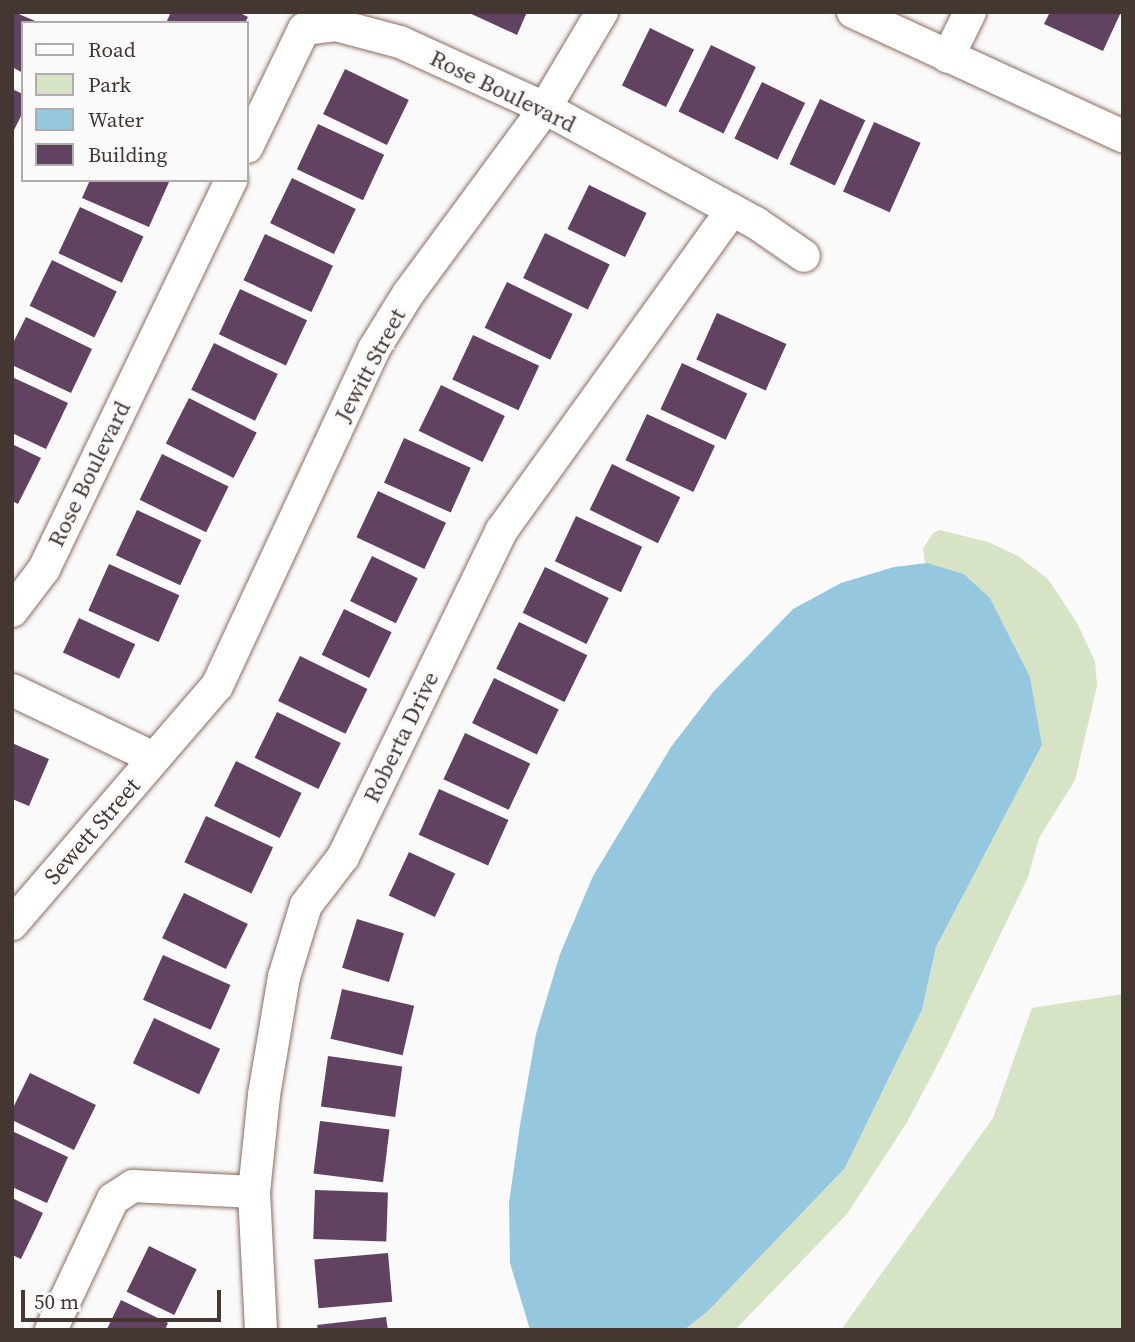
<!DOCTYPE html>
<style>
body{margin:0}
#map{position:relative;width:1135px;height:1342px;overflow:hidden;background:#fafafa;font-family:"Source Serif 4",serif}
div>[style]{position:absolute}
.green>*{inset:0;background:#d6e3c5}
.water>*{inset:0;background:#95c8df}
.building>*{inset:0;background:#614260;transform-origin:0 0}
.roads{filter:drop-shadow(0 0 2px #8b6d61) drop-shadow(0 0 2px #8b6d61)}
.minor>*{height:32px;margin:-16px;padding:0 16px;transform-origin:16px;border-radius:16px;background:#fff}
span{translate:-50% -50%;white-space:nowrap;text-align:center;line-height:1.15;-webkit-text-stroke:7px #fafafa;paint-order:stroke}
.street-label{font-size:23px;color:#443631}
.frame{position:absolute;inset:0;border:14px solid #443631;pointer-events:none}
.legend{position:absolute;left:21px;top:21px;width:228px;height:161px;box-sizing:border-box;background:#fafafa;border:2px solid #b1acaa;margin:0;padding:9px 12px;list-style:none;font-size:21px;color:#443631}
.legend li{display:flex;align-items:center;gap:14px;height:35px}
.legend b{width:35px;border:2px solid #b1acaa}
.scale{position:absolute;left:21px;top:1290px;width:200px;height:32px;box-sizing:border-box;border:4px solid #443631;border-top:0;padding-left:9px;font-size:21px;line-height:24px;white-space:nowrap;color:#443631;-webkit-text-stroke:5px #fafafa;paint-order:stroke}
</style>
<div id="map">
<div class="green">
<div style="clip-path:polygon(940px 530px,988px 542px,1018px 556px,1048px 579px,1077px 623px,1095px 661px,1097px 686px,1075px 780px,1039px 838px,1028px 877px,942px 1056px,906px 1124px,847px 1214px,735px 1330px,684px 1330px,708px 1311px,845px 1168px,922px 1010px,936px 947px,1042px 745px,1030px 677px,990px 598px,964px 574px,925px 563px,923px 549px,933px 533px)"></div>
<div style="clip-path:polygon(1123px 994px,1123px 1330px,841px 1330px,993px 1118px,1032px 1008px)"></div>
</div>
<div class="water">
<div style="clip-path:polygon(927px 563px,964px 574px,990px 598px,1030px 677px,1042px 745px,936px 947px,922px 1010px,845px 1168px,708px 1311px,684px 1330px,530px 1330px,510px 1263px,509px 1203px,520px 1125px,536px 1034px,560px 954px,593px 876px,671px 747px,714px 691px,793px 609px,841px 583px,894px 567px)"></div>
</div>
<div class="building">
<div style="clip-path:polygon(14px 12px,40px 23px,23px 23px,23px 73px,12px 67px)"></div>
<div style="clip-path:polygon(171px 12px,238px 12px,248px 17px,245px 23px,166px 23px)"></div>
<div style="clip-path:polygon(467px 12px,527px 12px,517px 35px)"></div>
<div style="clip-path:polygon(1050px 12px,1121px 12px,1103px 51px,1044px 24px)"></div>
<div style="left:650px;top:28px;width:49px;height:64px;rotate:26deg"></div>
<div style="left:711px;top:45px;width:50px;height:74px;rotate:26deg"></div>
<div style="left:345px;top:69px;width:71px;height:50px;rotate:26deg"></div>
<div style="left:762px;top:82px;width:48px;height:63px;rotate:26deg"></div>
<div style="clip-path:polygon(12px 89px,23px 94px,23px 112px,12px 134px)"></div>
<div style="left:820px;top:99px;width:50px;height:72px;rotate:25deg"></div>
<div style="left:874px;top:122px;width:51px;height:76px;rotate:24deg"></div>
<div style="left:318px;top:124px;width:73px;height:50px;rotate:25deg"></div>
<div style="left:292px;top:178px;width:71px;height:50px;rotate:26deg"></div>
<div style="clip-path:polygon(90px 180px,165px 180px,169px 182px,149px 227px,82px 198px)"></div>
<div style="left:589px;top:185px;width:64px;height:49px;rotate:26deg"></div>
<div style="left:80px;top:207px;width:70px;height:51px;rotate:25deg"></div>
<div style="left:545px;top:233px;width:72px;height:50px;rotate:26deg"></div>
<div style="left:265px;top:234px;width:75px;height:51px;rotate:25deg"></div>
<div style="left:52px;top:260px;width:72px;height:51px;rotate:26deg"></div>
<div style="left:507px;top:282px;width:73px;height:51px;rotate:26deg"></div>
<div style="left:240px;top:289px;width:74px;height:50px;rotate:25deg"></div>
<div style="left:717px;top:313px;width:76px;height:51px;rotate:24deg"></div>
<div style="clip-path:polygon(26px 317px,92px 349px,71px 393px,12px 365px,12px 345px)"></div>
<div style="left:473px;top:335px;width:73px;height:49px;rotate:25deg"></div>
<div style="left:214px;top:343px;width:71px;height:52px;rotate:26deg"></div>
<div style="left:682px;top:363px;width:72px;height:51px;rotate:25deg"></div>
<div style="clip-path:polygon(12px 377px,68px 403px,46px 449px,12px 433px)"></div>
<div style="left:441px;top:385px;width:71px;height:51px;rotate:26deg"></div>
<div style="left:189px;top:398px;width:76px;height:51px;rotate:27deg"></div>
<div style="left:647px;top:414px;width:75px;height:51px;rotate:25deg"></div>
<div style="left:404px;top:438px;width:73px;height:49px;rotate:24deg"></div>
<div style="clip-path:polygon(12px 444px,41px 458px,18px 504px,12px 501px)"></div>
<div style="left:162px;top:454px;width:74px;height:51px;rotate:26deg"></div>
<div style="left:612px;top:464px;width:76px;height:51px;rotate:26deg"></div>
<div style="left:378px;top:491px;width:75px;height:51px;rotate:25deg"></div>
<div style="left:137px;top:510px;width:71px;height:50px;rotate:25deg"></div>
<div style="left:576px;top:516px;width:73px;height:50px;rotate:25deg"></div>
<div style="left:372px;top:556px;width:51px;height:50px;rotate:26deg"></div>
<div style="left:109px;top:564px;width:77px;height:51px;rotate:24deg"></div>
<div style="left:545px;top:567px;width:71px;height:51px;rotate:26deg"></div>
<div style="left:344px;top:609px;width:53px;height:51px;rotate:26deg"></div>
<div style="left:79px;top:618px;width:62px;height:38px;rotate:25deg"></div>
<div style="left:519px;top:622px;width:76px;height:52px;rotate:26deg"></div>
<div style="left:300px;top:656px;width:75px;height:50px;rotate:26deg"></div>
<div style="left:494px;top:678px;width:72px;height:50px;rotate:26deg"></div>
<div style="left:277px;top:712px;width:71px;height:51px;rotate:26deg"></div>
<div style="left:465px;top:733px;width:72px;height:51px;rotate:25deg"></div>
<div style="clip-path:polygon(12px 743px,49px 759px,29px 806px,12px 799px)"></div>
<div style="left:236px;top:761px;width:73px;height:50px;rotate:26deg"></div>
<div style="left:439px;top:789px;width:76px;height:50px;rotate:24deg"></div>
<div style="left:206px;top:816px;width:74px;height:51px;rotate:25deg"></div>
<div style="left:409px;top:852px;width:51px;height:48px;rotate:25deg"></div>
<div style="left:184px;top:893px;width:71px;height:50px;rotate:26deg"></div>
<div style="left:357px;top:919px;width:49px;height:51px;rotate:17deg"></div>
<div style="left:163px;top:955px;width:74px;height:49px;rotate:24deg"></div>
<div style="left:342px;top:989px;width:74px;height:51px;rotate:13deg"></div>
<div style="left:154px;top:1018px;width:73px;height:50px;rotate:25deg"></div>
<div style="left:328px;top:1056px;width:75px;height:51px;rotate:8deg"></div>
<div style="clip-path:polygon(30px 1073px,96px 1105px,74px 1150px,12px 1120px,12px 1110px)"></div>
<div style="left:320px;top:1121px;width:70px;height:53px;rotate:7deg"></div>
<div style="clip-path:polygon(12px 1131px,68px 1157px,47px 1203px,12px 1187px)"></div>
<div style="left:315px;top:1190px;width:73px;height:49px;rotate:2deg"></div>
<div style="clip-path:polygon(12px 1198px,43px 1213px,21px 1259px,12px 1255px)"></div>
<div style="left:149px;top:1246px;width:53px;height:51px;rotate:26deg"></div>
<div style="left:388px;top:1253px;width:49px;height:74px;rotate:85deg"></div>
<div style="clip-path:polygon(121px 1300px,168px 1323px,165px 1330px,107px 1329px)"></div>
<div style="clip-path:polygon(386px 1317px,388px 1330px,318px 1330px,317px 1325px)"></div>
</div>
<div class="roads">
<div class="minor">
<div style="left:853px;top:12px;width:297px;rotate:24.7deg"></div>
<div style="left:948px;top:57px;width:50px;rotate:-63.9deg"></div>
<div style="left:247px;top:147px;width:131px;rotate:-64.2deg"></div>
<div style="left:304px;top:29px;width:32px;rotate:-7deg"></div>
<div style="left:336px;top:25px;width:66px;rotate:14.9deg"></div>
<div style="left:400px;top:42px;width:159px;rotate:24.5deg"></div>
<div style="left:545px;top:108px;width:240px;rotate:28.6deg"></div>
<div style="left:756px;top:223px;width:58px;rotate:34.5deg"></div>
<div style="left:12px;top:611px;width:53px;rotate:-52.7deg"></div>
<div style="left:44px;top:569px;width:432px;rotate:-64.3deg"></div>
<div style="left:12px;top:690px;width:157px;rotate:25.6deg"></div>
<div style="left:12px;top:924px;width:314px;rotate:-49.3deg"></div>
<div style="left:217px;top:686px;width:372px;rotate:-65deg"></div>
<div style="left:374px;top:349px;width:65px;rotate:-58.3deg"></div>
<div style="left:408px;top:294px;width:231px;rotate:-53.6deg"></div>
<div style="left:545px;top:108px;width:112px;rotate:-59.3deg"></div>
<div style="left:51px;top:1330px;width:145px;rotate:-64.7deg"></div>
<div style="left:113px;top:1199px;width:24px;rotate:-33deg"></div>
<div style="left:133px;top:1186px;width:121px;rotate:2.8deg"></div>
<div style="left:261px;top:1330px;width:138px;rotate:-92.9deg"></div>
<div style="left:254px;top:1192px;width:98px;rotate:-84.1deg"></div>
<div style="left:264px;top:1095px;width:120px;rotate:-80.4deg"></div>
<div style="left:284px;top:977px;width:75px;rotate:-73deg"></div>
<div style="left:306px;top:905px;width:61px;rotate:-52.4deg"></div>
<div style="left:343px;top:857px;width:364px;rotate:-64.1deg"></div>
<div style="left:502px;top:530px;width:394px;rotate:-54.3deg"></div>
</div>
</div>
<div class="street-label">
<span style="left:503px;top:91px;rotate:26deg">Rose Boulevard</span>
<span style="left:370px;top:365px;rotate:-62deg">Jewitt Street</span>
<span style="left:89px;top:474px;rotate:-64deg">Rose Boulevard</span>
<span style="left:401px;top:737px;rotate:-64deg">Roberta Drive</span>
<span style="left:92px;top:831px;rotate:-49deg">Sewett Street</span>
</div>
<div class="frame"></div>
<ul class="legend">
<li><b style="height:9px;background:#fff"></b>Road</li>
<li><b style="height:19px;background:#d6e3c5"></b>Park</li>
<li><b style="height:19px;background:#95c8df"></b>Water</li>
<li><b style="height:19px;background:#614260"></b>Building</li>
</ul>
<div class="scale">50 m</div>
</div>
